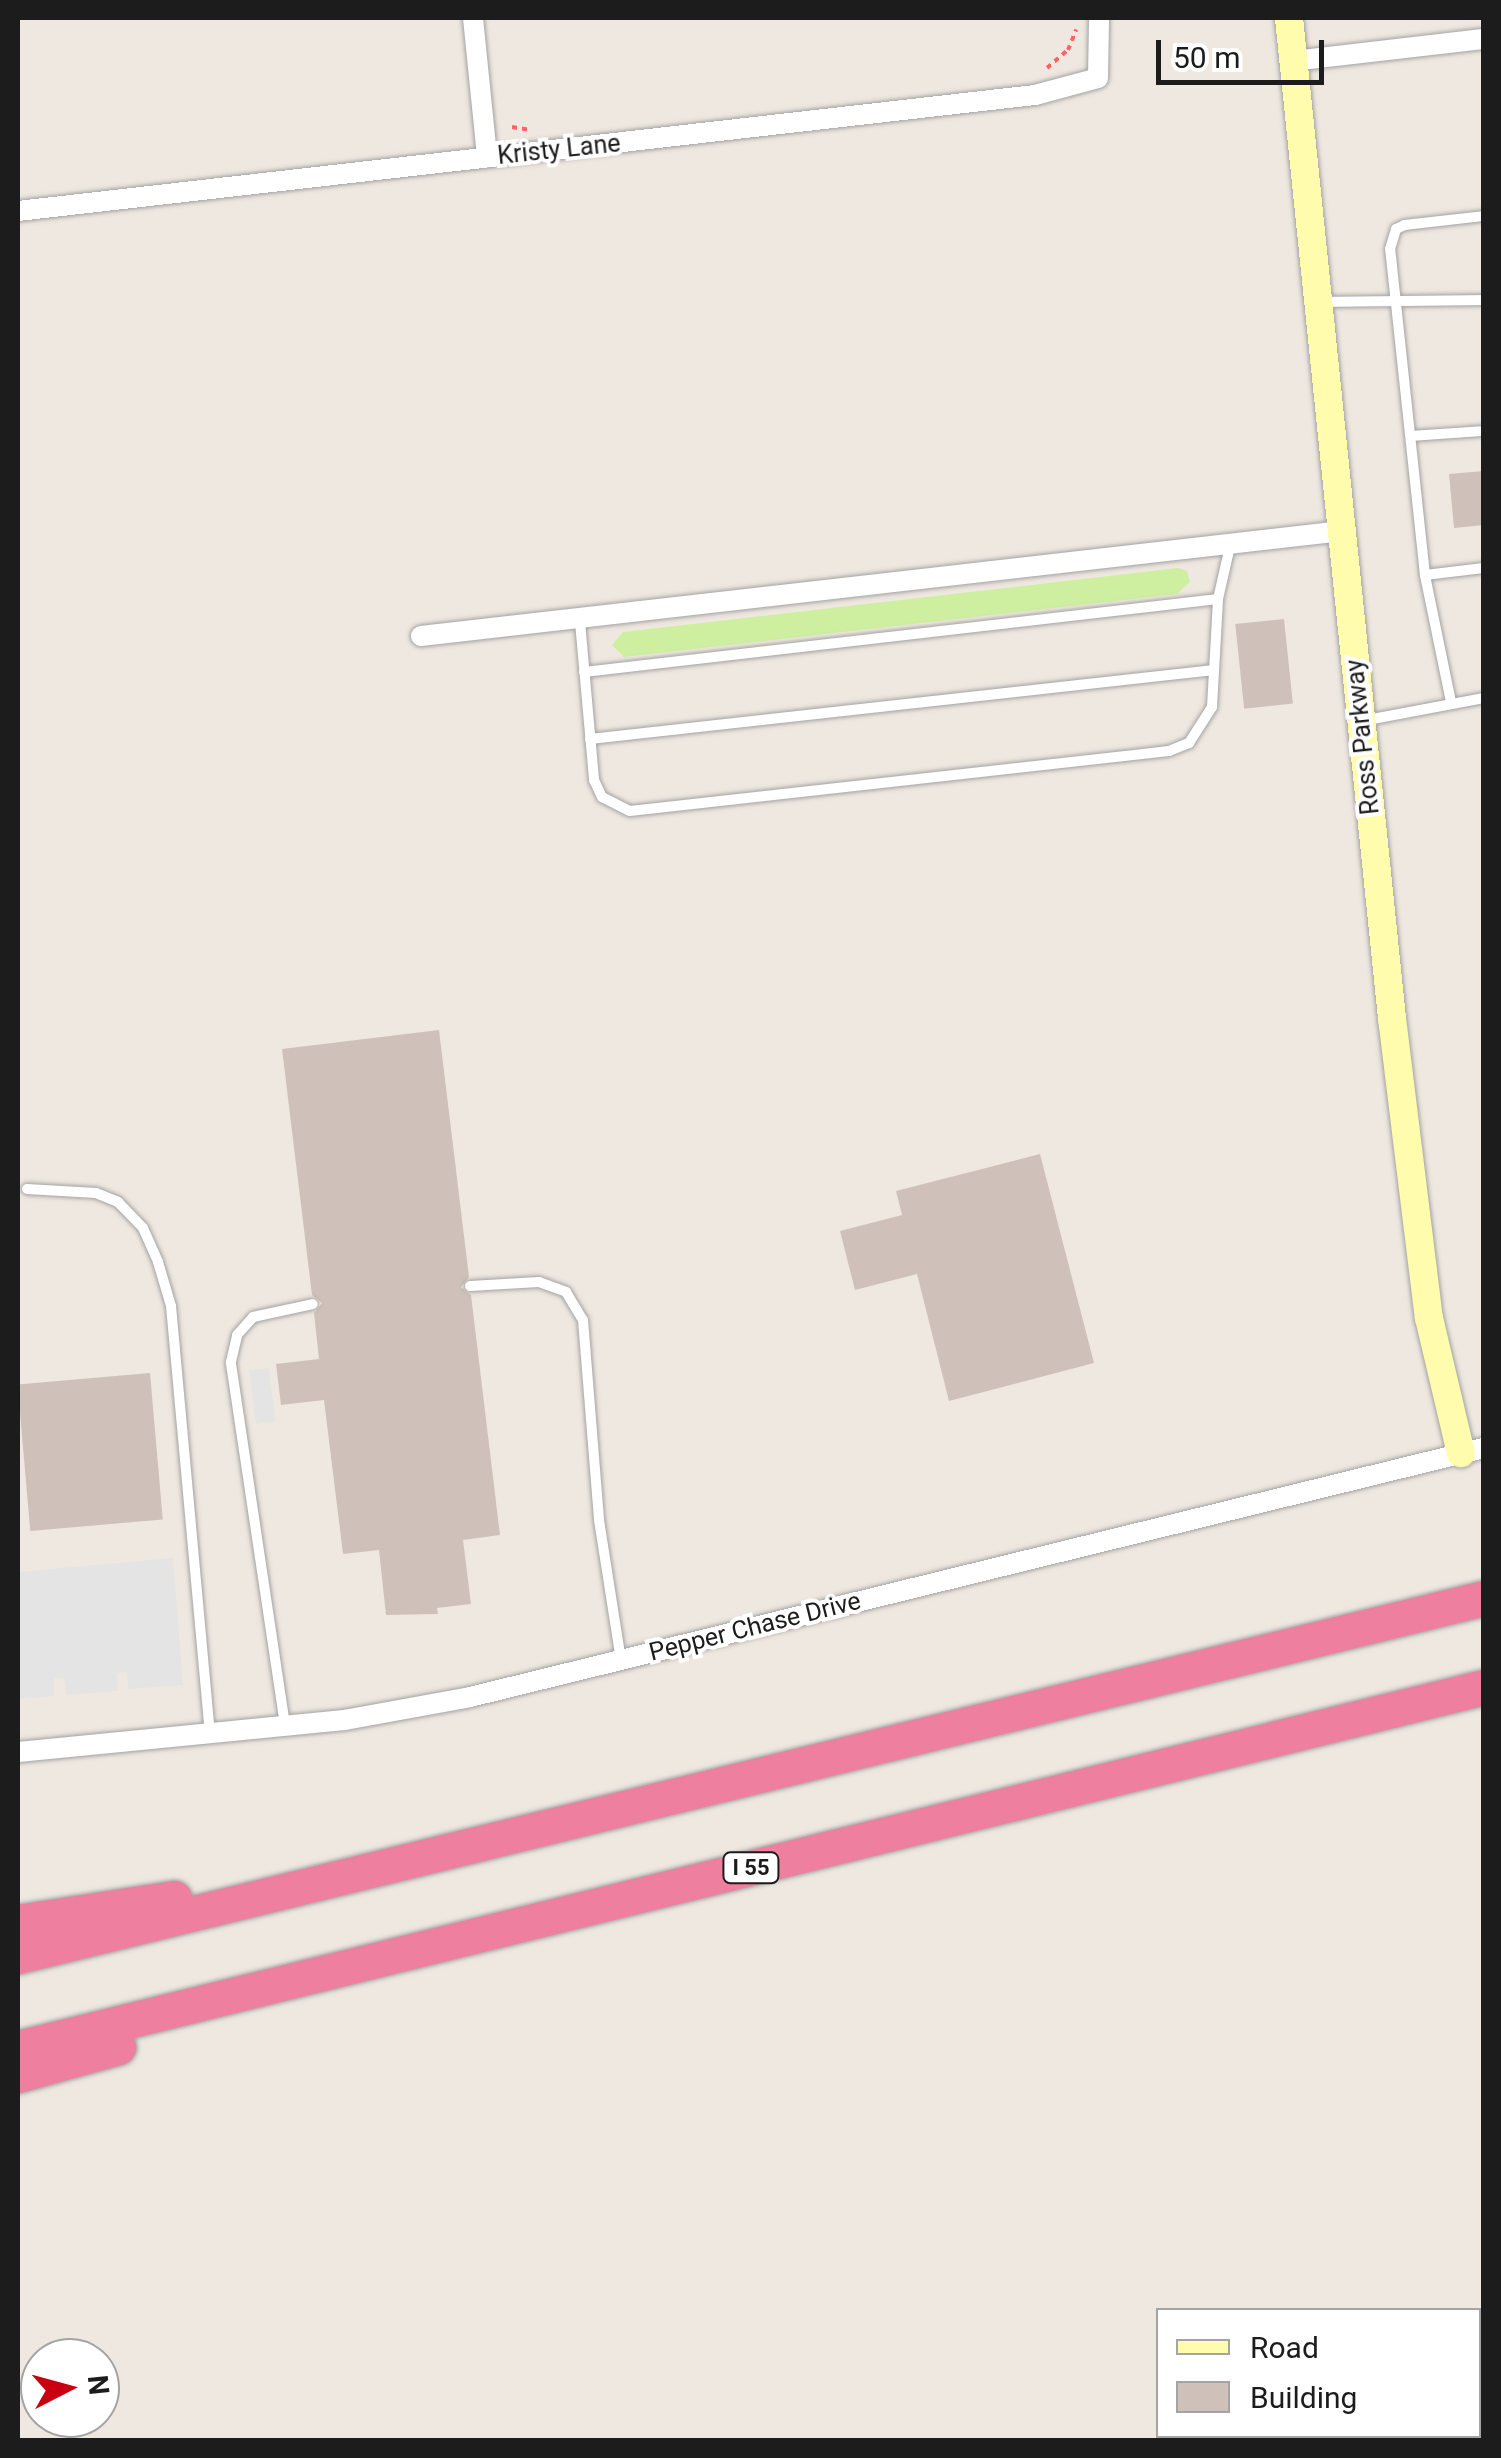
<!DOCTYPE html>
<style>
body{margin:0}
#map{position:relative;width:1501px;height:2458px;overflow:hidden;background:#efe8e0;font-family:Roboto,sans-serif}
div>[style]{position:absolute}
.grass>*{inset:0;background:#ceefa0}
.parking>*{inset:0;background:#e4e4e4;transform-origin:0 0}
.building>*{inset:0;background:#cfc1b9;transform-origin:0 0}
.path>*{height:4px;margin-top:-2px;transform-origin:0;background:repeating-linear-gradient(90deg,#ff6361 0 5px,transparent 0 10px)}
.roads{filter:drop-shadow(0 0 2px #a3a3a3) drop-shadow(0 0 2px #a3a3a3)}
.lane>*{height:10px;margin:-5px;padding:0 5px;transform-origin:5px;border-radius:5px;background:#fff}
.street>*{height:20px;margin:-10px;padding:0 10px;transform-origin:10px;border-radius:10px;background:#fff}
.secondary>*{height:28px;margin:-14px;padding:0 14px;transform-origin:14px;border-radius:14px;background:#fffcae}
.highway>*{height:35px;margin:-17.5px;padding:0 17.5px;transform-origin:17.5px;border-radius:17.5px;background:#ef7f9e}
span{translate:-50% -50%;white-space:nowrap;text-align:center;line-height:1.15;-webkit-text-stroke:8px #fff;paint-order:stroke}
.shield-label span{padding:2px 8px;background:#fff;border:2px solid;border-radius:8px;-webkit-text-stroke-width:0}
.shield-label{font-size:22px;color:#1c1c1c;font-weight:700}
.street-label{font-size:25px;color:#1c1c1c}
.frame{position:absolute;inset:0;border:20px solid #1c1c1c;pointer-events:none}
.legend{position:absolute;left:1156px;top:2308px;width:325px;height:130px;box-sizing:border-box;background:#fff;border:2px solid #a4a4a4;margin:0;padding:12px 18px;list-style:none;font-size:30px;color:#1c1c1c}
.legend li{display:flex;align-items:center;gap:20px;height:50px}
.legend b{width:50px;border:2px solid #a4a4a4}
.north{position:absolute;left:20px;top:2338px;width:100px;height:100px;box-sizing:border-box;background:#fff;border:2px solid #a4a4a4;border-radius:50%;rotate:84deg;font-size:28px;font-weight:700;line-height:40px;text-align:center;color:#1c1c1c}
.north::after{content:'';display:block;margin:auto;width:35px;height:45px;background:#c80012;clip-path:polygon(50% 0,100% 100%,50% 72%,0 100%)}
.scale{position:absolute;left:1156px;top:40px;width:168px;height:45px;box-sizing:border-box;border:5px solid #1c1c1c;border-top:0;padding-left:12px;font-size:30px;line-height:35px;white-space:nowrap;color:#1c1c1c;-webkit-text-stroke:8px #fff;paint-order:stroke}
</style>
<div id="map">
<div class="grass">
<div style="clip-path:polygon(1178px 568px,1187px 571px,1190px 582px,1177px 594px,624px 657px,612px 645px,623px 632px)"></div>
</div>
<div class="parking">
<div style="left:269px;top:1368px;width:54px;height:20px;rotate:83deg"></div>
<div style="clip-path:polygon(173px 1558px,183px 1685px,128px 1689px,127px 1672px,117px 1673px,118px 1691px,66px 1695px,64px 1678px,54px 1678px,54px 1696px,18px 1699px,18px 1572px)"></div>
</div>
<div class="building">
<div style="clip-path:polygon(1484px 471px,1484px 525px,1454px 528px,1449px 474px)"></div>
<div style="left:1284px;top:619px;width:85px;height:49px;rotate:84deg"></div>
<div style="clip-path:polygon(439px 1030px,469px 1277px,461px 1287px,471px 1295px,500px 1535px,463px 1540px,471px 1604px,437px 1608px,438px 1614px,386px 1615px,379px 1550px,343px 1554px,324px 1400px,281px 1405px,276px 1364px,319px 1359px,314px 1313px,322px 1303px,312px 1295px,282px 1049px)"></div>
<div style="clip-path:polygon(1040px 1154px,1094px 1363px,949px 1401px,917px 1274px,855px 1290px,840px 1231px,902px 1215px,896px 1191px)"></div>
<div style="left:150px;top:1373px;width:147px;height:133px;rotate:85deg"></div>
</div>
<div class="path">
<div style="left:1047px;top:68px;width:28px;rotate:-41deg"></div>
<div style="left:1068px;top:50px;width:22px;rotate:-68deg"></div>
<div style="left:512px;top:127px;width:19px;rotate:9deg"></div>
</div>
<div class="roads">
<div class="lane">
<div style="left:1319px;top:302px;width:165px;rotate:-0.7deg"></div>
<div style="left:1412px;top:436px;width:72px;rotate:-4deg"></div>
<div style="left:1425px;top:575px;width:59px;rotate:-6.8deg"></div>
<div style="left:580px;top:622px;width:159px;rotate:84.9deg"></div>
<div style="left:594px;top:780px;width:19px;rotate:65deg"></div>
<div style="left:602px;top:797px;width:31px;rotate:27deg"></div>
<div style="left:630px;top:811px;width:542px;rotate:-6.35deg"></div>
<div style="left:1169px;top:751px;width:22px;rotate:-22deg"></div>
<div style="left:1189px;top:743px;width:43px;rotate:-57.4deg"></div>
<div style="left:1212px;top:707px;width:108px;rotate:-86.8deg"></div>
<div style="left:1218px;top:599px;width:54px;rotate:-77.2deg"></div>
<div style="left:584px;top:672px;width:638px;rotate:-6.57deg"></div>
<div style="left:1451px;top:702px;width:130px;rotate:-101.6deg"></div>
<div style="left:1425px;top:575px;width:328px;rotate:-96.1deg"></div>
<div style="left:1390px;top:249px;width:21px;rotate:-73deg"></div>
<div style="left:1396px;top:229px;width:10px;rotate:-24deg"></div>
<div style="left:1405px;top:225px;width:80px;rotate:-6.5deg"></div>
<div style="left:1362px;top:721px;width:124px;rotate:-10.7deg"></div>
<div style="left:590px;top:739px;width:628px;rotate:-6.31deg"></div>
<div style="left:27px;top:1189px;width:69px;rotate:3.3deg"></div>
<div style="left:96px;top:1193px;width:24px;rotate:22deg"></div>
<div style="left:118px;top:1202px;width:36px;rotate:46deg"></div>
<div style="left:143px;top:1228px;width:37px;rotate:66deg"></div>
<div style="left:158px;top:1262px;width:46px;rotate:73.5deg"></div>
<div style="left:171px;top:1306px;width:429px;rotate:84.8deg"></div>
<div style="left:470px;top:1286px;width:69px;rotate:-3.3deg"></div>
<div style="left:539px;top:1282px;width:29px;rotate:20deg"></div>
<div style="left:566px;top:1292px;width:33px;rotate:59deg"></div>
<div style="left:583px;top:1320px;width:201px;rotate:85.4deg"></div>
<div style="left:599px;top:1520px;width:142px;rotate:81.1deg"></div>
<div style="left:285px;top:1725px;width:367px;rotate:-98.5deg"></div>
<div style="left:231px;top:1362px;width:28px;rotate:-77deg"></div>
<div style="left:237px;top:1335px;width:24px;rotate:-48deg"></div>
<div style="left:253px;top:1317px;width:61px;rotate:-12.2deg"></div>
</div>
<div class="street">
<div style="left:473px;top:18px;width:140px;rotate:84.2deg"></div>
<div style="left:1293px;top:61px;width:192px;rotate:-6.6deg"></div>
<div style="left:18px;top:211px;width:1024px;rotate:-6.51deg"></div>
<div style="left:1035px;top:95px;width:65px;rotate:-15.1deg"></div>
<div style="left:1098px;top:78px;width:60px;rotate:-89deg"></div>
<div style="left:421px;top:636px;width:927px;rotate:-6.5deg"></div>
<div style="left:18px;top:1752px;width:328px;rotate:-5.6deg"></div>
<div style="left:344px;top:1720px;width:128px;rotate:-10.3deg"></div>
<div style="left:470px;top:1697px;width:1044px;rotate:-13.8deg"></div>
</div>
<div class="secondary">
<div style="left:1289px;top:18px;width:1005px;rotate:84.12deg"></div>
<div style="left:1392px;top:1018px;width:302px;rotate:83deg"></div>
<div style="left:1429px;top:1318px;width:139px;rotate:76.7deg"></div>
</div>
<div class="highway">
<div style="left:18px;top:1922px;width:158px;rotate:-8.7deg"></div>
<div style="left:18px;top:1956px;width:1509px;rotate:-13.72deg"></div>
<div style="left:18px;top:2048px;width:1510px;rotate:-13.83deg"></div>
<div style="left:18px;top:2075px;width:104px;rotate:-15.6deg"></div>
</div>
</div>
<div class="shield-label">
<span style="left:751px;top:1868px">I 55</span>
</div>
<div class="street-label">
<span style="left:559px;top:150px;rotate:-6deg">Kristy Lane</span>
<span style="left:1363px;top:737px;rotate:-96deg">Ross Parkway</span>
<span style="left:755px;top:1627px;rotate:-14deg">Pepper Chase Drive</span>
</div>
<div class="frame"></div>
<ul class="legend">
<li><b style="height:12px;background:#fffcae"></b>Road</li>
<li><b style="height:28px;background:#cfc1b9"></b>Building</li>
</ul>
<div class="north">N</div>
<div class="scale">50 m</div>
</div>
